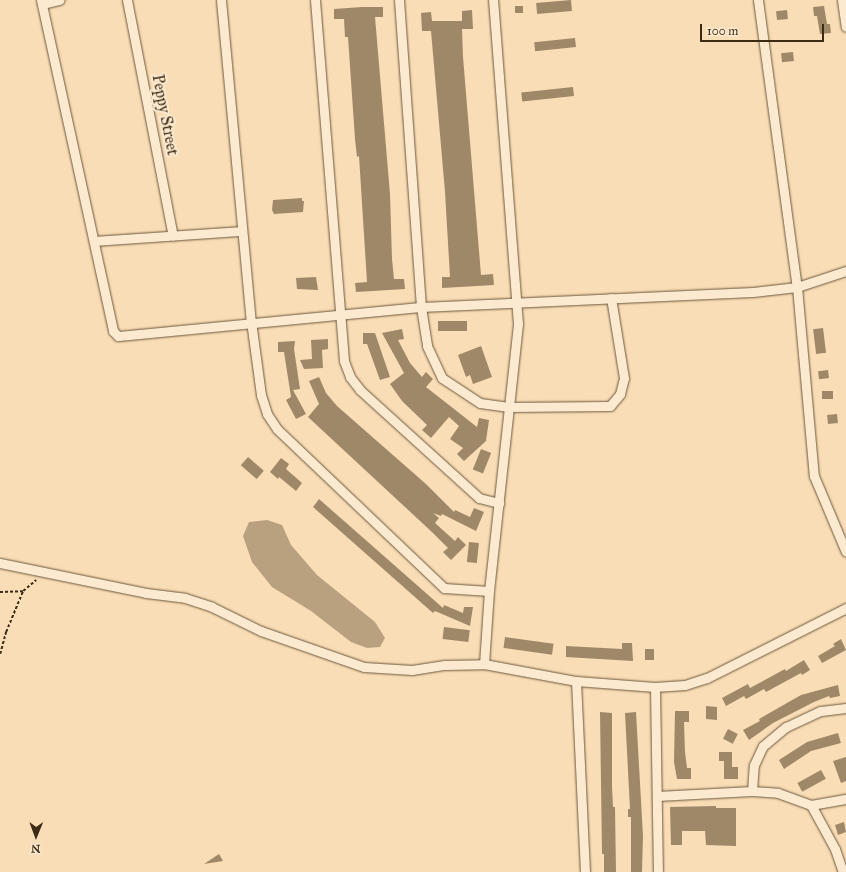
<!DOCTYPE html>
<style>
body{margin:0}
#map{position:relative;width:846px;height:872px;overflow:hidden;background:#f9ddb6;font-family:"IM FELL Great Primer",serif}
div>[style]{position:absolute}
.water>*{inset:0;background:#b9a07f}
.building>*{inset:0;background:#9f8868;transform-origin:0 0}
.path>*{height:1.5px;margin-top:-0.75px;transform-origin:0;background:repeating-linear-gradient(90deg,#3d2b14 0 3px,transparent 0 5px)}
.roads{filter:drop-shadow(0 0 1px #6c583c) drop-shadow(0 0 1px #6c583c)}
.minor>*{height:9px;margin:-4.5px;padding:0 4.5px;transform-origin:4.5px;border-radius:4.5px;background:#fbe9d0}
span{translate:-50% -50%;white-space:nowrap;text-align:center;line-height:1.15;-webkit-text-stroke:4px #fbe9d0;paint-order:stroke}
.street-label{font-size:16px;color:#3d2b14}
.north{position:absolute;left:16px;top:816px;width:40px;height:40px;-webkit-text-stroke:3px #fbe9d0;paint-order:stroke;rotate:181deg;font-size:11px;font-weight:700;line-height:16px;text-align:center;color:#3d2b14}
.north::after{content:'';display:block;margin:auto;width:14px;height:18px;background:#3d2b14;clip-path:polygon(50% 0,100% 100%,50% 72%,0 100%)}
.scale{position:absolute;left:700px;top:24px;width:124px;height:18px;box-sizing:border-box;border:2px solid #3d2b14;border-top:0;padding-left:5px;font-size:12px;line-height:14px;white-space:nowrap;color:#3d2b14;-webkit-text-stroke:3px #fbe9d0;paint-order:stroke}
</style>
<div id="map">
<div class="water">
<div style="clip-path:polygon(267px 520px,282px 525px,291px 545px,317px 575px,375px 622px,385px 638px,380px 647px,367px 648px,351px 642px,311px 611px,272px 587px,252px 562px,243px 536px,249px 522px)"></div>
</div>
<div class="building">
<div style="left:571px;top:0;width:11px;height:35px;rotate:85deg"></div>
<div style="left:515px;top:6px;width:8px;height:7px"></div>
<div style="clip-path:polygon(824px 6px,827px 24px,830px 24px,831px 33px,820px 34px,817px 16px,814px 16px,813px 7px)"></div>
<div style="clip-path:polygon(362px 7px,383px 7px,383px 17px,375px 17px,390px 194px,392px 259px,394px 279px,404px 279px,405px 289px,356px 292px,355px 283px,367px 282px,359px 156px,357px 157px,355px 139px,348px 37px,345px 37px,344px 19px,334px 19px,334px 9px)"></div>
<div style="clip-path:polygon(472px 10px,473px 29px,462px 29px,463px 57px,481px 275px,493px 274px,494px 285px,442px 288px,442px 277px,450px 277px,445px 192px,431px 31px,422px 31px,421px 13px,431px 12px,432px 21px,462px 21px,462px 11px)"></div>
<div style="left:787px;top:10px;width:9px;height:11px;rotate:84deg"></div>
<div style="left:575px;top:38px;width:9px;height:41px;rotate:84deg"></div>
<div style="left:793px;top:52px;width:9px;height:12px;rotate:84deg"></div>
<div style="left:573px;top:87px;width:9px;height:52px;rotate:84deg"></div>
<div style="clip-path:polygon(302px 198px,302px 201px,304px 201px,303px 212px,274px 214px,272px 210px,273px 200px)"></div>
<div style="clip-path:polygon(316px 277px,318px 290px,297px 289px,296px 278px)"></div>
<div style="left:438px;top:321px;width:29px;height:10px"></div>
<div style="left:823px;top:328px;width:25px;height:10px;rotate:83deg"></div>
<div style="clip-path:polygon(402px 329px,404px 339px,398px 340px,410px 363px,422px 377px,426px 372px,433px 379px,426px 387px,477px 427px,479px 418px,489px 420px,486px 441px,464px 461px,457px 454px,463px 448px,450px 439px,459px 426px,449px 417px,431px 438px,422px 430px,427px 425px,402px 401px,390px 384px,404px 373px,382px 333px)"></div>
<div style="clip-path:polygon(363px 333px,375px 333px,390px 377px,380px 380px,367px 344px,363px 344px)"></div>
<div style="clip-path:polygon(328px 339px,328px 349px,322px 350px,323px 368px,304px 369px,300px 360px,312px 359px,311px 340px)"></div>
<div style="clip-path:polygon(295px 341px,294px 349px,300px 389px,293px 390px,306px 414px,296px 419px,286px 400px,291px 397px,284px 352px,278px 352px,278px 342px)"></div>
<div style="clip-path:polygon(481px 346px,492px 377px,473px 384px,470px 375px,466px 377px,458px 355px)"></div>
<div style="left:828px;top:370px;width:8px;height:10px;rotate:83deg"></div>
<div style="clip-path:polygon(319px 377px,326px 393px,337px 406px,426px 484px,454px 512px,455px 510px,470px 517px,474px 508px,484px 512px,476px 531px,442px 514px,441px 516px,433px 513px,439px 518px,435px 523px,455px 541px,458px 537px,466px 545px,451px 560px,443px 552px,448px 548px,433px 533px,308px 417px,319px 404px,309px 381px)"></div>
<div style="left:833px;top:391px;width:8px;height:11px;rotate:90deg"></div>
<div style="left:837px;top:414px;width:9px;height:10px;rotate:84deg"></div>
<div style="left:481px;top:449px;width:11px;height:22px;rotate:22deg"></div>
<div style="left:248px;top:457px;width:21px;height:11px;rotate:41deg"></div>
<div style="clip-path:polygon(281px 458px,289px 464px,286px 469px,302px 483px,296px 491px,279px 477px,278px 479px,270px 472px)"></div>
<div style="clip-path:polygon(319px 499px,443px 608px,444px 605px,463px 613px,464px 607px,473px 607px,470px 626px,435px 611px,433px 613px,313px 507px)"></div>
<div style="left:469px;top:542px;width:10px;height:20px;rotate:6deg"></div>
<div style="left:444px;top:627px;width:26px;height:12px;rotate:7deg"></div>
<div style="left:505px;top:637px;width:49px;height:11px;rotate:8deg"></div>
<div style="clip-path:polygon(841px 639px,846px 650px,822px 663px,818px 656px,835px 646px,833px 644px)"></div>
<div style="clip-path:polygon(622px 643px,632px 643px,633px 661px,566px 657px,566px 646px,622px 649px)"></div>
<div style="left:645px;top:649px;width:9px;height:11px"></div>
<div style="clip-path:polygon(804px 660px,810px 670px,802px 675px,801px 673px,766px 692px,764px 689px,746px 699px,744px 696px,726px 706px,722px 698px,748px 684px,750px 688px,785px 669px,786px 671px)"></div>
<div style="clip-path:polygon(838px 685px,840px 696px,830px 698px,829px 696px,814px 702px,773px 723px,749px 740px,743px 730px,760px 721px,759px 719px,801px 695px)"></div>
<div style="clip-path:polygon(706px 706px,717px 707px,717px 720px,706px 719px)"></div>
<div style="clip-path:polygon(675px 711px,689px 711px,689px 722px,684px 722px,685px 752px,687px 768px,691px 768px,691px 779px,677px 779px,674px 762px)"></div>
<div style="clip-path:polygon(600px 712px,612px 713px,612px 787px,613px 807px,615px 807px,616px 872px,604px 872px,604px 854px,602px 854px)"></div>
<div style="clip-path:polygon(636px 712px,643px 836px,642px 872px,631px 872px,631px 817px,628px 817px,628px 809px,630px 809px,625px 713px)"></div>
<div style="left:728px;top:729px;width:11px;height:11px;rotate:27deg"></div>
<div style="clip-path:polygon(838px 733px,841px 743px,811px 751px,784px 769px,779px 760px,807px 742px)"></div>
<div style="clip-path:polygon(719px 752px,732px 752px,732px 767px,738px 767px,738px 779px,724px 779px,724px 761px,719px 761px)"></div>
<div style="clip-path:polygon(846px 757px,846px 781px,841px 783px,833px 761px)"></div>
<div style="left:821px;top:770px;width:10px;height:27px;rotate:61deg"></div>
<div style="clip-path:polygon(716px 806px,716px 808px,736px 808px,736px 846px,706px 845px,705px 831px,682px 831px,682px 845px,671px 845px,670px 807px)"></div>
<div style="clip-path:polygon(844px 822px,846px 832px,838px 835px,835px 825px)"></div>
<div style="clip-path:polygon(219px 854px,223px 861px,204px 864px)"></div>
</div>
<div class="path">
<div style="left:0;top:592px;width:23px;rotate:-2deg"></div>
<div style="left:23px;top:591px;width:17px;rotate:-40deg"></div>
<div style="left:0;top:654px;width:23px;rotate:-75deg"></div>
<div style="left:6px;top:632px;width:44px;rotate:-67.5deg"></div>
</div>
<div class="roads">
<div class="minor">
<div style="left:41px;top:0;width:339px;rotate:77.7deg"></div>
<div style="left:113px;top:331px;width:7px;rotate:45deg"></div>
<div style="left:118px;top:336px;width:304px;rotate:-5.5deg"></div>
<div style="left:421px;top:307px;width:332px;rotate:-2.6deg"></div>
<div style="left:753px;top:292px;width:44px;rotate:-6.5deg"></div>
<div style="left:797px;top:287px;width:52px;rotate:-18.1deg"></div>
<div style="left:127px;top:0;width:240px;rotate:79deg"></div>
<div style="left:221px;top:0;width:322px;rotate:84.7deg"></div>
<div style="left:251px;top:321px;width:75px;rotate:82.3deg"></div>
<div style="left:261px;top:395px;width:20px;rotate:72deg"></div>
<div style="left:267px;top:414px;width:18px;rotate:56deg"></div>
<div style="left:277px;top:429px;width:231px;rotate:43.6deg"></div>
<div style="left:444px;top:588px;width:45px;rotate:3.8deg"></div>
<div style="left:315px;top:0;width:362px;rotate:85.4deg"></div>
<div style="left:344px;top:361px;width:17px;rotate:69deg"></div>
<div style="left:350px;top:377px;width:16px;rotate:52deg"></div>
<div style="left:360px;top:390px;width:161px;rotate:42.2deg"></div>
<div style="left:479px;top:498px;width:21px;rotate:14deg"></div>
<div style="left:399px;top:0;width:308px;rotate:85.9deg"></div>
<div style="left:421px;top:307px;width:39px;rotate:81deg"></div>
<div style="left:427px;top:346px;width:35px;rotate:65deg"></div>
<div style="left:442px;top:378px;width:45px;rotate:33.3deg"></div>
<div style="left:480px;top:403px;width:29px;rotate:8deg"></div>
<div style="left:509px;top:407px;width:101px;rotate:-0.6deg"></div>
<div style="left:610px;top:406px;width:16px;rotate:-50deg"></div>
<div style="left:620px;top:394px;width:16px;rotate:-76deg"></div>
<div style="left:624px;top:378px;width:81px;rotate:-99.2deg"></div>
<div style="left:758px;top:0;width:290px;rotate:82.3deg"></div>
<div style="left:797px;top:287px;width:190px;rotate:84.9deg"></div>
<div style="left:814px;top:476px;width:82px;rotate:67.2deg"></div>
<div style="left:842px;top:0;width:27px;rotate:82deg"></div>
<div style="left:42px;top:4px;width:18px;rotate:-13deg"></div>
<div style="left:94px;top:241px;width:148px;rotate:-3.9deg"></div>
<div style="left:0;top:563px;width:149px;rotate:11.6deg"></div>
<div style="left:146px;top:593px;width:39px;rotate:7deg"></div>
<div style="left:185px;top:598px;width:28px;rotate:18deg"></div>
<div style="left:212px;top:607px;width:55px;rotate:26.1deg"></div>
<div style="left:261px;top:631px;width:109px;rotate:19.3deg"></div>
<div style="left:364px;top:667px;width:48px;rotate:3.6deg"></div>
<div style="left:412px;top:670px;width:33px;rotate:-9deg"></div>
<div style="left:445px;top:665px;width:39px;rotate:-1deg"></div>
<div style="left:484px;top:664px;width:94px;rotate:10.5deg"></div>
<div style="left:576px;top:681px;width:79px;rotate:4.3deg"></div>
<div style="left:655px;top:687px;width:30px;rotate:-4deg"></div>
<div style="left:685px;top:685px;width:23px;rotate:-18deg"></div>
<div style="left:707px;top:678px;width:156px;rotate:-26.7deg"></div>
<div style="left:484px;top:664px;width:73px;rotate:-86.1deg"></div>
<div style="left:489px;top:591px;width:269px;rotate:-83.8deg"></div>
<div style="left:518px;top:324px;width:325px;rotate:-94.4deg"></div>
<div style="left:576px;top:681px;width:191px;rotate:87.3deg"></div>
<div style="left:655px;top:687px;width:185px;rotate:89.1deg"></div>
<div style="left:752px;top:791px;width:26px;rotate:-86deg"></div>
<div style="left:754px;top:765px;width:21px;rotate:-65deg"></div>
<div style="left:763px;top:746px;width:30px;rotate:-40deg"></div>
<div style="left:786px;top:727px;width:38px;rotate:-25deg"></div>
<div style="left:821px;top:711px;width:25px;rotate:-7deg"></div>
<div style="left:657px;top:796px;width:95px;rotate:-3deg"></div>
<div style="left:752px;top:791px;width:26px;rotate:4deg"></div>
<div style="left:778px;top:793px;width:35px;rotate:20deg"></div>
<div style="left:811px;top:805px;width:36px;rotate:-10deg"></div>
<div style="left:811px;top:805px;width:50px;rotate:61.4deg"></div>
<div style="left:835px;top:849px;width:24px;rotate:71deg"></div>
</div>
</div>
<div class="street-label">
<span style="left:165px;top:115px;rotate:79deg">Peppy Street</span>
</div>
<div class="north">N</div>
<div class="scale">100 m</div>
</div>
